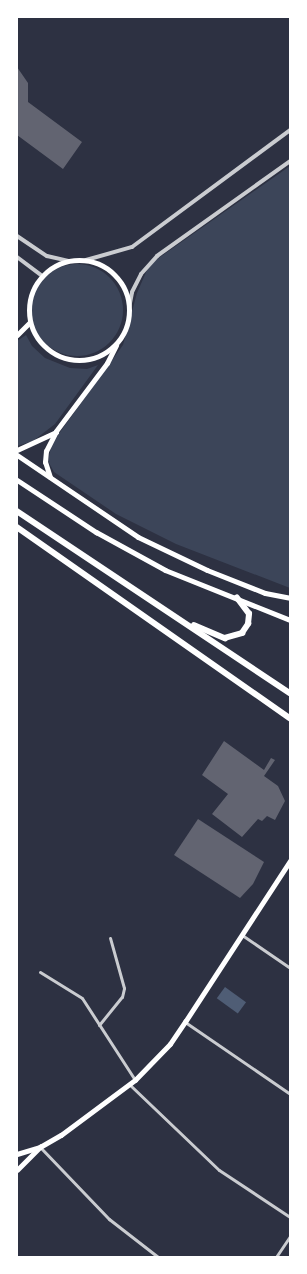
<!DOCTYPE html>
<style>
body{margin:0}
#map{position:relative;width:307px;height:1274px;overflow:hidden;background:#2d3142;font-family:Literata,serif}
div>[style]{position:absolute}
.green>*{inset:0;background:#3c4559}
.round{border-radius:50%}
.water>*{inset:0;background:#4f5d75;transform-origin:0 0}
.building>*{inset:0;background:#626471}
.minor>*{height:3px;margin:-1.5px;padding:0 1.5px;transform-origin:1.5px;border-radius:1.5px;background:#caccd0}
.tertiary>*{height:4px;margin:-2px;padding:0 2px;transform-origin:2px;border-radius:2px;background:#caccd0}
.secondary>*{height:4.5px;margin:-2.25px;padding:0 2.25px;transform-origin:2.25px;border-radius:2.25px;background:#fff}
.primary>*{height:5px;margin:-2.5px;padding:0 2.5px;transform-origin:2.5px;border-radius:2.5px;background:#fff}
.primary>.ring{margin:-2.5px;padding:0;box-sizing:content-box;background:none;border:5px solid #fff;border-radius:50%}
.motorway>*{height:5.5px;margin:-2.75px;padding:0 2.75px;transform-origin:2.75px;border-radius:2.75px;background:#fff}
span{translate:-50% -50%;white-space:nowrap;text-align:center;line-height:1.15;-webkit-text-stroke:4px #fff;paint-order:stroke}
.frame{position:absolute;inset:0;border:18px solid #fff;pointer-events:none}
</style>
<div id="map">
<div class="green">
<div style="clip-path:polygon(290px 166px,290px 588px,176px 544px,116px 514px,54px 472px,48px 461px,51px 447px,58px 435px,123px 345px,137px 293px,147px 270px,153px 262px)"></div>
<div class="round" style="left:31px;top:264px;width:92px;height:92px"></div>
<div style="clip-path:polygon(26px 335px,32px 346px,45px 358px,70px 368px,87px 369px,98px 365px,55px 424px,33px 441px,17px 446px,17px 341px)"></div>
</div>
<div class="water">
<div style="left:225px;top:987px;width:26px;height:14px;rotate:36deg"></div>
</div>
<div class="building">
<div style="clip-path:polygon(17px 67px,28px 83px,28px 102px,82px 142px,63px 169px,17px 135px)"></div>
<div style="clip-path:polygon(224px 741px,264px 770px,271px 758px,275px 760px,264px 776px,278px 786px,285px 801px,275px 820px,267px 816px,262px 821px,258px 819px,242px 837px,212px 814px,228px 794px,202px 775px)"></div>
<div style="clip-path:polygon(198px 819px,264px 862px,253px 884px,240px 898px,174px 855px)"></div>
</div>
<div class="minor">
<div style="left:242px;top:935px;width:58px;rotate:34.5deg"></div>
<div style="left:40px;top:972px;width:49px;rotate:31.8deg"></div>
<div style="left:82px;top:998px;width:98px;rotate:57.1deg"></div>
<div style="left:185px;top:1022px;width:127px;rotate:34.4deg"></div>
<div style="left:99px;top:1025px;width:36px;rotate:-51deg"></div>
<div style="left:122px;top:997px;width:9px;rotate:-77deg"></div>
<div style="left:124px;top:988px;width:52px;rotate:-105.6deg"></div>
<div style="left:130px;top:1085px;width:123px;rotate:43.7deg"></div>
<div style="left:219px;top:1170px;width:85px;rotate:33.5deg"></div>
<div style="left:40px;top:1147px;width:100px;rotate:46.2deg"></div>
<div style="left:109px;top:1219px;width:62px;rotate:37.8deg"></div>
<div style="left:276px;top:1257px;width:25px;rotate:-56deg"></div>
</div>
<div class="tertiary">
<div style="left:17px;top:236px;width:36px;rotate:34deg"></div>
<div style="left:47px;top:256px;width:23px;rotate:13deg"></div>
<div style="left:17px;top:257px;width:31px;rotate:37deg"></div>
<div style="left:86px;top:260px;width:48px;rotate:-15.8deg"></div>
<div style="left:132px;top:247px;width:197px;rotate:-36.5deg"></div>
<div style="left:129px;top:308px;width:16px;rotate:-79deg"></div>
<div style="left:132px;top:292px;width:20px;rotate:-63deg"></div>
<div style="left:141px;top:274px;width:24px;rotate:-48deg"></div>
<div style="left:157px;top:256px;width:163px;rotate:-35.5deg"></div>
</div>
<div class="secondary">
<div style="left:17px;top:1154px;width:24px;rotate:-17deg"></div>
<div style="left:40px;top:1147px;width:24px;rotate:-30deg"></div>
<div style="left:61px;top:1135px;width:92px;rotate:-36.6deg"></div>
<div style="left:135px;top:1080px;width:50px;rotate:-45.8deg"></div>
<div style="left:170px;top:1044px;width:27px;rotate:-56deg"></div>
<div style="left:185px;top:1022px;width:192px;rotate:-56.9deg"></div>
<div style="left:17px;top:1170px;width:33px;rotate:-45deg"></div>
</div>
<div class="primary">
<div class="ring" style="left:29px;top:260px;width:95px;height:95px"></div>
<div style="left:17px;top:335px;width:18px;rotate:-45deg"></div>
<div style="left:17px;top:450px;width:43px;rotate:-24.8deg"></div>
<div style="left:17px;top:455px;width:146px;rotate:34.1deg"></div>
<div style="left:138px;top:537px;width:76px;rotate:25.6deg"></div>
<div style="left:207px;top:570px;width:62px;rotate:21.6deg"></div>
<div style="left:265px;top:593px;width:25px;rotate:11deg"></div>
<div style="left:50px;top:477px;width:16px;rotate:-108deg"></div>
<div style="left:45px;top:462px;width:11px;rotate:-85deg"></div>
<div style="left:46px;top:451px;width:22px;rotate:-63deg"></div>
<div style="left:56px;top:431px;width:85px;rotate:-53.1deg"></div>
<div style="left:107px;top:363px;width:20px;rotate:-63deg"></div>
<div style="left:17px;top:480px;width:95px;rotate:33.4deg"></div>
<div style="left:96px;top:532px;width:79px;rotate:28.8deg"></div>
<div style="left:165px;top:570px;width:135px;rotate:21.8deg"></div>
</div>
<div class="motorway">
<div style="left:17px;top:511px;width:328px;rotate:33.7deg"></div>
<div style="left:17px;top:527px;width:333px;rotate:35deg"></div>
<div style="left:194px;top:625px;width:34px;rotate:23deg"></div>
<div style="left:225px;top:638px;width:18px;rotate:-16deg"></div>
<div style="left:242px;top:633px;width:11px;rotate:-56deg"></div>
<div style="left:248px;top:624px;width:10px;rotate:-84deg"></div>
<div style="left:249px;top:614px;width:20px;rotate:-127deg"></div>
</div>
<div class="frame"></div>
</div>
